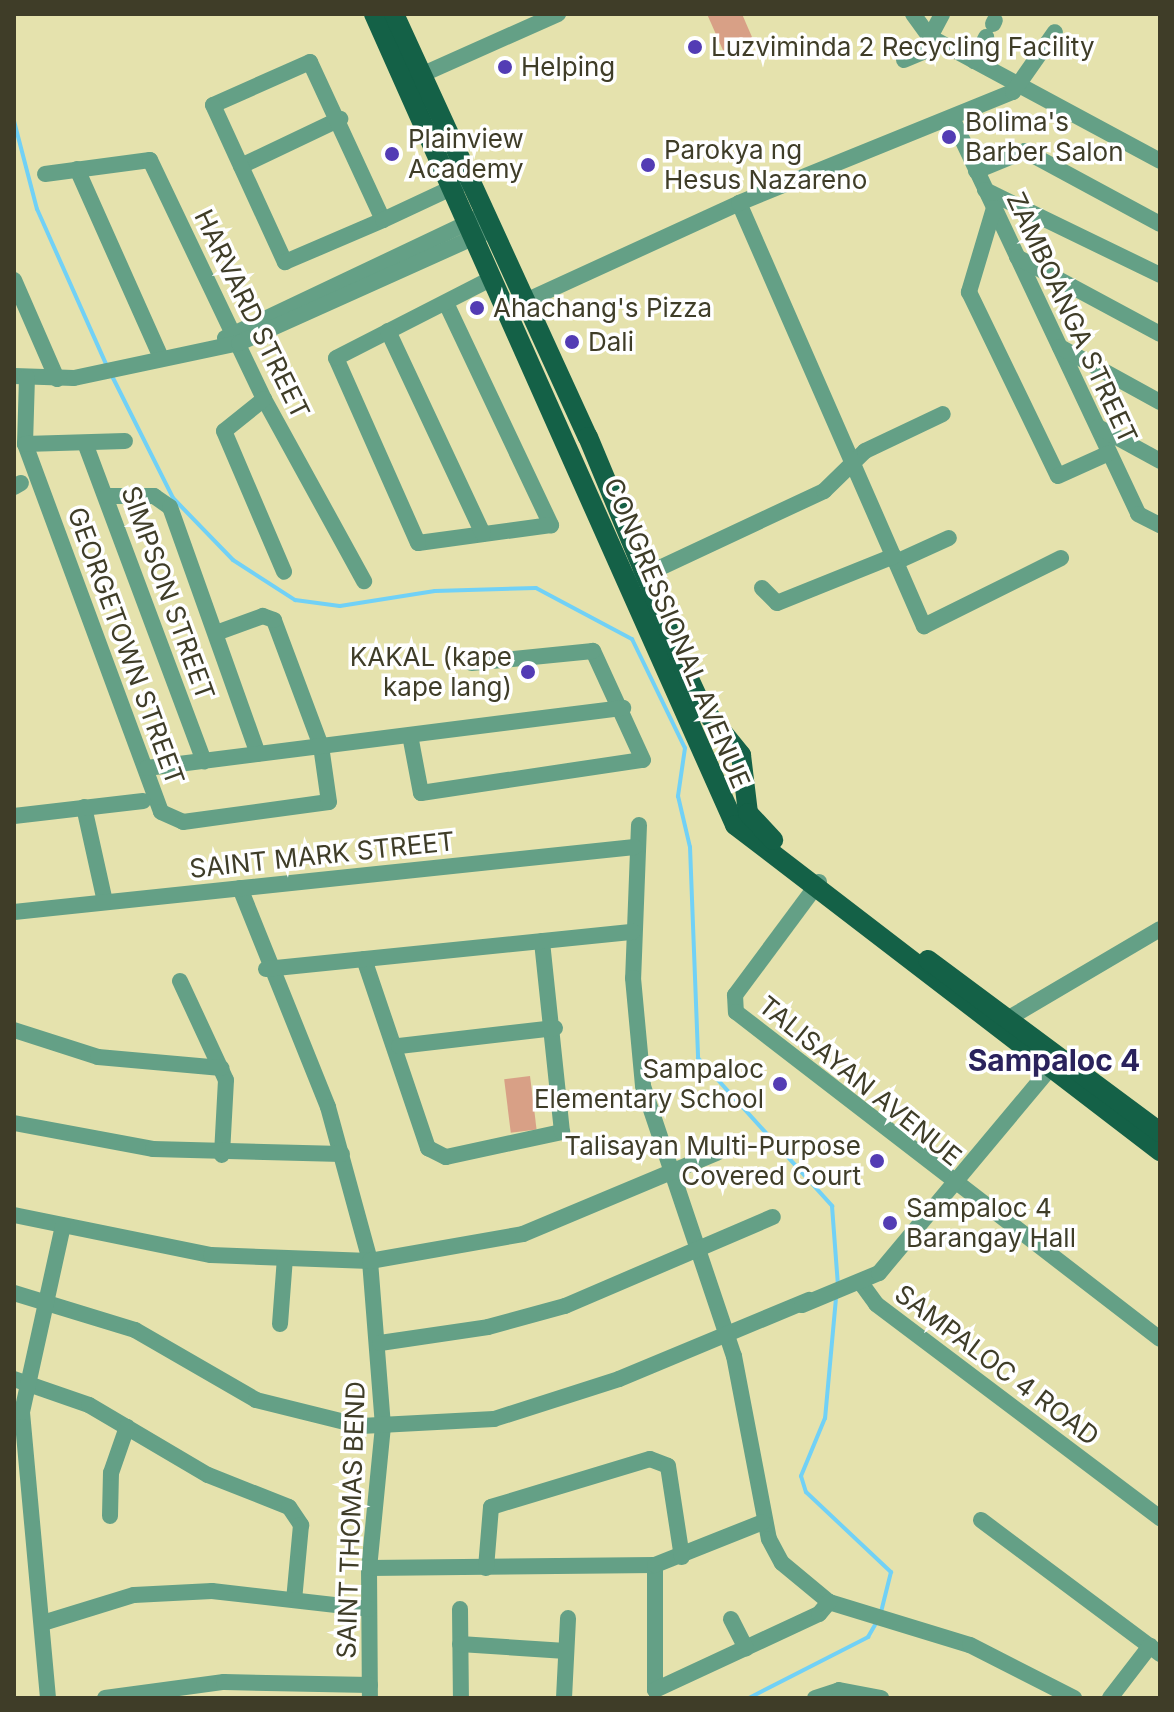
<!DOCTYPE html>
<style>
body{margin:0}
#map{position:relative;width:1174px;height:1712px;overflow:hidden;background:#e5e2ad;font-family:Inter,sans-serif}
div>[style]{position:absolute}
.green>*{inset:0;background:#d8a086;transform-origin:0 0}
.stream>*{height:4px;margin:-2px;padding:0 2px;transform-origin:2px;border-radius:2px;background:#71d1f6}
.minor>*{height:16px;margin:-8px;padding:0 8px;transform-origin:8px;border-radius:8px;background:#64a086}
.major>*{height:20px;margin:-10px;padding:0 10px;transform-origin:10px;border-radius:10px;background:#146147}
.dots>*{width:22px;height:22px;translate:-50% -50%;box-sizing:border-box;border:4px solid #fff;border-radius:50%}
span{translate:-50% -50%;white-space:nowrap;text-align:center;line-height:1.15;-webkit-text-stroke:7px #fff;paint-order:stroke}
.poi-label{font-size:26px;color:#3f3d28}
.left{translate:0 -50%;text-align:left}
.right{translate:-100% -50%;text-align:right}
.street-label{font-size:26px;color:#3f3d28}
.quarter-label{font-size:30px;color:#2a225c;font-weight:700}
.frame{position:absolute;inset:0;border:16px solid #3f3d28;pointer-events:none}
</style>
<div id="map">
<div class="green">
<div style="clip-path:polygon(707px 14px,742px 14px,755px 44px,726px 57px)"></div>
<div style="left:530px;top:1076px;width:54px;height:26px;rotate:83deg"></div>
</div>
<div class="stream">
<div style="left:14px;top:121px;width:91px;rotate:75.4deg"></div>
<div style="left:37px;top:209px;width:172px;rotate:66deg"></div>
<div style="left:111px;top:374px;width:139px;rotate:63.4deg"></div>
<div style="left:173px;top:498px;width:86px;rotate:45.9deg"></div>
<div style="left:233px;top:560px;width:74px;rotate:32.8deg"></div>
<div style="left:295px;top:600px;width:45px;rotate:7.6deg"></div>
<div style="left:340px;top:606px;width:96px;rotate:-9deg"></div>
<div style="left:435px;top:591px;width:101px;rotate:-1.7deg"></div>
<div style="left:536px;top:588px;width:109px;rotate:28deg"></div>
<div style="left:632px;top:639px;width:121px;rotate:64.1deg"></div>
<div style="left:685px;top:748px;width:49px;rotate:98.3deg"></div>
<div style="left:678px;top:796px;width:52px;rotate:76.8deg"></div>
<div style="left:690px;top:847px;width:211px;rotate:87.8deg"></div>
<div style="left:698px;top:1058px;width:200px;rotate:47.8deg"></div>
<div style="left:832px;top:1206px;width:79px;rotate:85.7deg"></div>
<div style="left:836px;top:1298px;width:121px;rotate:95.2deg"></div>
<div style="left:825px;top:1418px;width:63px;rotate:112.5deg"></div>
<div style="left:801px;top:1476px;width:17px;rotate:73deg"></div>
<div style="left:806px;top:1492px;width:117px;rotate:43.3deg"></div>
<div style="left:891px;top:1572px;width:41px;rotate:104deg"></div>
<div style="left:749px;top:1698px;width:134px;rotate:-27.1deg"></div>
<div style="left:868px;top:1637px;width:20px;rotate:-60deg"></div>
</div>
<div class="minor">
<div style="left:913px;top:14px;width:29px;rotate:54deg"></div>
<div style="left:930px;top:37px;width:261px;rotate:28.3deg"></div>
<div style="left:993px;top:24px;width:4px;rotate:-63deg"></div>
<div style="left:930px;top:37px;width:26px;rotate:-62deg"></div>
<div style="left:904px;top:60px;width:41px;rotate:-22.8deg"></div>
<div style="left:974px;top:61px;width:27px;rotate:-63deg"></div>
<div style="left:412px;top:79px;width:160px;rotate:-24deg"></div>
<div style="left:953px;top:120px;width:435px;rotate:64.8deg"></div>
<div style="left:1138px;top:514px;width:25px;rotate:27deg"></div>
<div style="left:241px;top:166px;width:110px;rotate:-25.4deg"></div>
<div style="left:77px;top:169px;width:204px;rotate:66deg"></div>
<div style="left:976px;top:171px;width:53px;rotate:-22.2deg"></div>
<div style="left:1025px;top:151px;width:153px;rotate:28.4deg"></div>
<div style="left:45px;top:174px;width:106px;rotate:-7.6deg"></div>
<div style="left:150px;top:160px;width:265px;rotate:64.5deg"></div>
<div style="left:264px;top:399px;width:208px;rotate:61.2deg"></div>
<div style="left:985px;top:190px;width:195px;rotate:25.9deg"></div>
<div style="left:739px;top:203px;width:462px;rotate:66.4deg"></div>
<div style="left:924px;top:626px;width:153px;rotate:-26.4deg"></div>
<div style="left:994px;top:208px;width:88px;rotate:106.6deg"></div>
<div style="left:969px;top:292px;width:204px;rotate:64.2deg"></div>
<div style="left:1058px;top:476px;width:56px;rotate:-24.3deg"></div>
<div style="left:383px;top:220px;width:174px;rotate:-114.8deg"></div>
<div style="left:310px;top:62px;width:106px;rotate:156.1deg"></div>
<div style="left:213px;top:105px;width:173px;rotate:65.4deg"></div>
<div style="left:285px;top:262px;width:107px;rotate:-23.2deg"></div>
<div style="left:383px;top:220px;width:85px;rotate:-25.1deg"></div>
<div style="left:1017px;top:257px;width:162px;rotate:28.3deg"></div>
<div style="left:14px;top:280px;width:108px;rotate:66.5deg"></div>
<div style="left:446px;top:303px;width:246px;rotate:64.7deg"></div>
<div style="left:551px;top:525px;width:134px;rotate:172.3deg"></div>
<div style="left:418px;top:543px;width:202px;rotate:-113.9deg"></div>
<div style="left:336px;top:358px;width:175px;rotate:-27.1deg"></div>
<div style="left:508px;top:309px;width:254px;rotate:-24.6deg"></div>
<div style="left:739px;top:203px;width:296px;rotate:-22.1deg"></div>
<div style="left:1013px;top:92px;width:73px;rotate:-55deg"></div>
<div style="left:388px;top:331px;width:224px;rotate:64.9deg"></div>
<div style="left:225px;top:338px;width:280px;rotate:-25.4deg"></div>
<div style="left:1060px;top:347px;width:114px;rotate:28.8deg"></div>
<div style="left:14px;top:376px;width:60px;rotate:1.9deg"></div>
<div style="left:74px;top:378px;width:169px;rotate:-12deg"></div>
<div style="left:239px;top:343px;width:269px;rotate:-24.2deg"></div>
<div style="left:27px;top:377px;width:67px;rotate:91.7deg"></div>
<div style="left:25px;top:444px;width:392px;rotate:69.7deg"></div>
<div style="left:161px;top:812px;width:24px;rotate:24deg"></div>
<div style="left:183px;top:822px;width:147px;rotate:-7.8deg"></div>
<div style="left:329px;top:802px;width:57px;rotate:-98.1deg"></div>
<div style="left:321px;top:746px;width:134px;rotate:-110.5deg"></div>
<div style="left:274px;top:620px;width:12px;rotate:-160deg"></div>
<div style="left:263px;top:616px;width:47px;rotate:160deg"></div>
<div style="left:264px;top:399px;width:51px;rotate:141.3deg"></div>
<div style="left:224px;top:431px;width:153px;rotate:66.9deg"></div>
<div style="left:1098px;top:427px;width:71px;rotate:28.7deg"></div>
<div style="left:85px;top:443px;width:340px;rotate:69.5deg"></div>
<div style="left:25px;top:444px;width:100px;rotate:-1.7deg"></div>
<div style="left:14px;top:487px;width:8px;rotate:-30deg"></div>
<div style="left:107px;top:496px;width:47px"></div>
<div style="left:154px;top:496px;width:19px;rotate:35deg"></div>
<div style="left:170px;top:507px;width:262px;rotate:70.4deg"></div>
<div style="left:896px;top:562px;width:58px;rotate:-24.4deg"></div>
<div style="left:634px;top:580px;width:210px;rotate:-25.1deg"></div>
<div style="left:824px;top:491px;width:57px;rotate:-44.3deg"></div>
<div style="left:865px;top:451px;width:86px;rotate:-25.4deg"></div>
<div style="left:762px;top:588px;width:21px;rotate:45deg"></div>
<div style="left:777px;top:603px;width:126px;rotate:-21.9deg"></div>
<div style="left:410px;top:735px;width:59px;rotate:79.3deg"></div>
<div style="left:421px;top:793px;width:224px;rotate:-8.5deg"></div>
<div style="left:643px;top:760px;width:120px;rotate:-114.6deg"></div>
<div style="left:593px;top:651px;width:122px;rotate:174.3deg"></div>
<div style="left:147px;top:768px;width:480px;rotate:-7.2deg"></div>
<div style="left:84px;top:807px;width:97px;rotate:77.5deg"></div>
<div style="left:14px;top:816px;width:130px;rotate:-6.6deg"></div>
<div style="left:639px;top:825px;width:153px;rotate:92.2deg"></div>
<div style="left:633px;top:978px;width:108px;rotate:84.7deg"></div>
<div style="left:643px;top:1086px;width:285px;rotate:71.4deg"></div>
<div style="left:734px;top:1356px;width:186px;rotate:79.2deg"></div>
<div style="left:769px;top:1539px;width:27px;rotate:62deg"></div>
<div style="left:782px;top:1563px;width:61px;rotate:39.7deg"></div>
<div style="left:829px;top:1602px;width:147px;rotate:17deg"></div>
<div style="left:970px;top:1645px;width:117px;rotate:27deg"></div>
<div style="left:819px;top:882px;width:141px;rotate:126.6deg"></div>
<div style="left:735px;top:995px;width:17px;rotate:87deg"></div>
<div style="left:736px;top:1012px;width:535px;rotate:37.64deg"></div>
<div style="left:240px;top:888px;width:236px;rotate:68.1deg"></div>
<div style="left:328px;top:1107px;width:160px;rotate:74.7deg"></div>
<div style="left:370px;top:1261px;width:166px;rotate:85.5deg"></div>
<div style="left:383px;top:1426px;width:143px;rotate:95.6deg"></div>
<div style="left:369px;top:1568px;width:130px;rotate:89.6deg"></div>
<div style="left:14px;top:912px;width:624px;rotate:-5.98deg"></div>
<div style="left:364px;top:959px;width:200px;rotate:71.3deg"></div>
<div style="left:428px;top:1148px;width:20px;rotate:27deg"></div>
<div style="left:446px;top:1157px;width:119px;rotate:-12.2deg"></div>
<div style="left:562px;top:1132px;width:192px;rotate:-96deg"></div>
<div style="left:266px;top:969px;width:369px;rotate:-5.8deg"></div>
<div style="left:180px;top:981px;width:109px;rotate:65.1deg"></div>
<div style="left:226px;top:1080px;width:75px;rotate:93.1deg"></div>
<div style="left:1009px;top:1018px;width:175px;rotate:-30.5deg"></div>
<div style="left:14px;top:1030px;width:88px;rotate:17.8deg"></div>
<div style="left:98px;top:1057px;width:124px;rotate:5.1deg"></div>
<div style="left:399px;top:1046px;width:157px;rotate:-6.6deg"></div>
<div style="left:14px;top:1123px;width:141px;rotate:10.6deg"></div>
<div style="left:153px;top:1149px;width:189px;rotate:1.5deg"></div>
<div style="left:14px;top:1215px;width:201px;rotate:11.5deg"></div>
<div style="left:211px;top:1255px;width:159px;rotate:2.2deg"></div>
<div style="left:370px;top:1261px;width:155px;rotate:-10deg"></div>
<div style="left:523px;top:1234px;width:210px;rotate:-22.7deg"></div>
<div style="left:861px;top:1283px;width:26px;rotate:54deg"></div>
<div style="left:876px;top:1304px;width:356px;rotate:37deg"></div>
<div style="left:14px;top:1293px;width:127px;rotate:17deg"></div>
<div style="left:135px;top:1330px;width:140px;rotate:30deg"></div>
<div style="left:256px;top:1400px;width:108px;rotate:13.9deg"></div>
<div style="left:361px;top:1426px;width:133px;rotate:-3deg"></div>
<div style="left:494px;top:1419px;width:131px;rotate:-17.7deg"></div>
<div style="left:619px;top:1379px;width:206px;rotate:-22.6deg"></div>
<div style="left:802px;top:1305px;width:83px;rotate:-22.6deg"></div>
<div style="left:879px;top:1273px;width:280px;rotate:-50.1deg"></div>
<div style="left:280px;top:1324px;width:66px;rotate:-85.7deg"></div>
<div style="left:380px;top:1343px;width:109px;rotate:-8.4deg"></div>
<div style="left:488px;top:1327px;width:80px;rotate:-15.3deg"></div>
<div style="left:565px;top:1306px;width:226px;rotate:-23.2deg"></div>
<div style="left:14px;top:1379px;width:79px;rotate:19.1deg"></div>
<div style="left:89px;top:1405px;width:138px;rotate:30.5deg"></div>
<div style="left:208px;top:1475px;width:87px;rotate:21.6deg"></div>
<div style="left:289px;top:1507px;width:22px;rotate:56deg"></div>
<div style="left:301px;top:1525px;width:75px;rotate:95.3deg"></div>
<div style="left:110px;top:1516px;width:43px;rotate:-88.7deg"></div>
<div style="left:111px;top:1473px;width:49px;rotate:-70.8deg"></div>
<div style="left:981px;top:1520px;width:224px;rotate:36.8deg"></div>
<div style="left:655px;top:1565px;width:125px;rotate:90deg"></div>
<div style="left:655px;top:1690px;width:181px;rotate:-24.9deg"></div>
<div style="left:819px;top:1614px;width:16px;rotate:-50deg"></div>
<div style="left:369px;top:1568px;width:286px;rotate:-0.6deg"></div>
<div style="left:655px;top:1565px;width:116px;rotate:-21.7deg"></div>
<div style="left:486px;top:1568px;width:61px;rotate:-85.3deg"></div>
<div style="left:491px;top:1507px;width:166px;rotate:-16.8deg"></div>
<div style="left:650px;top:1459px;width:19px;rotate:21deg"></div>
<div style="left:668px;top:1466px;width:92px;rotate:81.3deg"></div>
<div style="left:460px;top:1609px;width:89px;rotate:89.4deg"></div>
<div style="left:731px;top:1619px;width:33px;rotate:63deg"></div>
<div style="left:46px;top:1622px;width:92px;rotate:-17.1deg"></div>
<div style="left:134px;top:1595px;width:78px;rotate:-2.9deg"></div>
<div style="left:212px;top:1591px;width:158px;rotate:6.5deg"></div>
<div style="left:460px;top:1644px;width:106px;rotate:3.8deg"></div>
<div style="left:48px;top:1698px;width:287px;rotate:-95.2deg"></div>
<div style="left:22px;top:1412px;width:191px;rotate:-77.6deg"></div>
<div style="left:105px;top:1698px;width:120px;rotate:-7.7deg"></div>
<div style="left:224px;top:1682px;width:146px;rotate:1.2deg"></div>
<div style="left:564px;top:1698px;width:80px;rotate:-87.1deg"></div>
<div style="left:815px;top:1698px;width:25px;rotate:-18deg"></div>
<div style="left:839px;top:1690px;width:43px;rotate:10.8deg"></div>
<div style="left:1110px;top:1698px;width:66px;rotate:-52.4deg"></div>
</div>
<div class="major">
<div style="left:374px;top:14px;width:888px;rotate:66deg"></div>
<div style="left:735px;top:825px;width:536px;rotate:37.49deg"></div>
<div style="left:394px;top:14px;width:465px;rotate:65.4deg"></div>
<div style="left:588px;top:437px;width:250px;rotate:67.4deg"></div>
<div style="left:684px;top:668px;width:43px;rotate:65.2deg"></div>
<div style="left:702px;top:707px;width:62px;rotate:50.9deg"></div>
<div style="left:741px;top:755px;width:58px;rotate:83.1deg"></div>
<div style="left:748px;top:813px;width:37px;rotate:47deg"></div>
<div style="left:928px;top:960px;width:289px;rotate:36.6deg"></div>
</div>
<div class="dots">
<div style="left:695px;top:47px;background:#533cb4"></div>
<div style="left:505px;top:67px;background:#533cb4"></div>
<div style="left:949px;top:137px;background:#533cb4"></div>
<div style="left:392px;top:154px;background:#533cb4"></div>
<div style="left:648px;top:165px;background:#533cb4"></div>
<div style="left:477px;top:308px;background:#533cb4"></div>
<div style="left:572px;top:342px;background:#533cb4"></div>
<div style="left:528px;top:672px;background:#533cb4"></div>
<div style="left:780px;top:1084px;background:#533cb4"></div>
<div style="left:877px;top:1161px;background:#533cb4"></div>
<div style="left:890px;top:1223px;background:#533cb4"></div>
</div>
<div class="poi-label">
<span class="left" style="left:711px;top:47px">Luzviminda 2 Recycling Facility</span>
<span class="left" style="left:521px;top:67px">Helping</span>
<span class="left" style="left:965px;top:137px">Bolima's<br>Barber Salon</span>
<span class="left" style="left:408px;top:154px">Plainview<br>Academy</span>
<span class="left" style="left:664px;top:165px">Parokya ng<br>Hesus Nazareno</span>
<span class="left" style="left:493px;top:308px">Ahachang's Pizza</span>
<span class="left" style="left:588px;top:342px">Dali</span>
<span class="right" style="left:512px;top:672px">KAKAL (kape<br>kape lang)</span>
<span class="right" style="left:764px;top:1084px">Sampaloc<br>Elementary School</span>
<span class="right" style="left:861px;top:1161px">Talisayan Multi-Purpose<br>Covered Court</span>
<span class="left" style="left:906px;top:1223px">Sampaloc 4<br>Barangay Hall</span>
</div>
<div class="street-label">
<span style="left:252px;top:314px;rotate:64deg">HARVARD STREET</span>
<span style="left:1072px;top:318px;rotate:65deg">ZAMBOANGA STREET</span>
<span style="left:168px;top:593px;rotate:70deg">SIMPSON STREET</span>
<span style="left:677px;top:633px;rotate:67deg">CONGRESSIONAL AVENUE</span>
<span style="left:126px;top:646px;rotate:70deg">GEORGETOWN STREET</span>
<span style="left:322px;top:855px;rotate:-6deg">SAINT MARK STREET</span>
<span style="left:860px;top:1081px;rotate:39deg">TALISAYAN AVENUE</span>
<span style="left:997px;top:1365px;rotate:37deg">SAMPALOC 4 ROAD</span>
<span style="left:351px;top:1520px;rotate:-88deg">SAINT THOMAS BEND</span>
</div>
<div class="quarter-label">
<span style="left:1054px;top:1060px">Sampaloc 4</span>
</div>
<div class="frame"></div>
</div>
